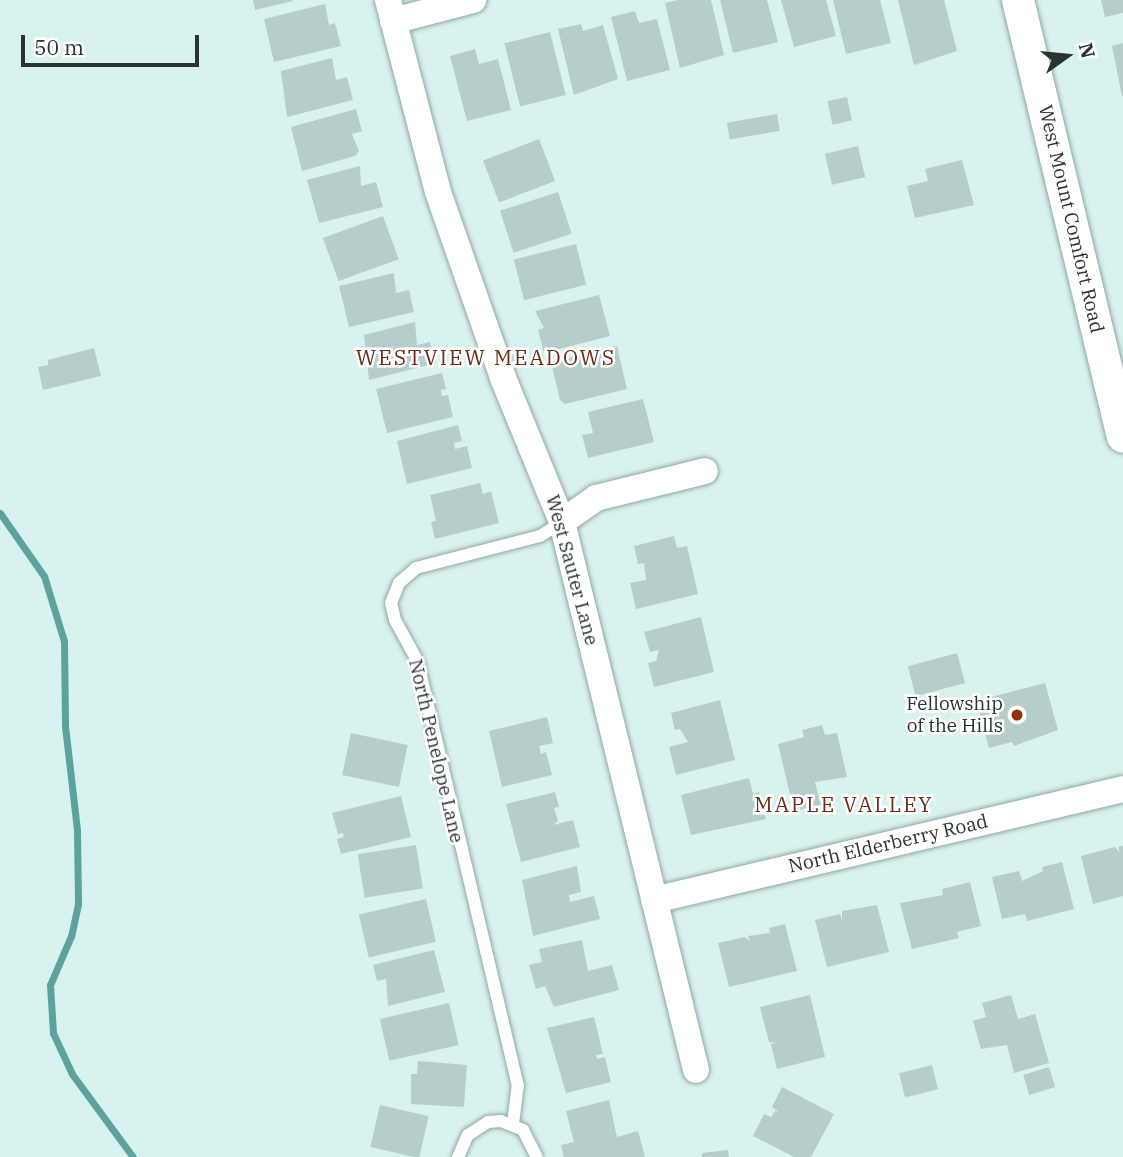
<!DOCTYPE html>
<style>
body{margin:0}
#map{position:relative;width:1123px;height:1157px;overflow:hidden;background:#d8f2ef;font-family:"IBM Plex Serif",serif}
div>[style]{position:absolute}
.stream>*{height:7px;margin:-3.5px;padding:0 3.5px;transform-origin:3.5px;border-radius:3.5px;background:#5ca39d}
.building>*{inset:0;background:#b5cecc;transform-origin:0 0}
.roads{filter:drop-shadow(0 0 2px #90a8a5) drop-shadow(0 0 2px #90a8a5)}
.service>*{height:12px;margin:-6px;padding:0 6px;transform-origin:6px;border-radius:6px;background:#fff}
.minor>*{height:26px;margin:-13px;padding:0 13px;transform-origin:13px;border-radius:13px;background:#fff}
.tertiary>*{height:32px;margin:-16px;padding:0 16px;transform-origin:16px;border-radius:16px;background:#fff}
.dots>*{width:19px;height:19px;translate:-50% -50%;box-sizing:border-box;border:4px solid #fff;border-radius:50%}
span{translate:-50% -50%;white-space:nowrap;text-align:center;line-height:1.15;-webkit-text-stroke:5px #fff;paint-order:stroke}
.street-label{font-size:19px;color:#293332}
.poi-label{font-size:19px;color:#293332}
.right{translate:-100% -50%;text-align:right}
.neighbourhood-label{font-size:21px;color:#6f2d17;letter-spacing:2px}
.north{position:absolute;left:1032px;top:21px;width:70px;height:70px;-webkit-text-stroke:5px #fff;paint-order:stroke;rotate:75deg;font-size:19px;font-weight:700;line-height:28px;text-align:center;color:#293332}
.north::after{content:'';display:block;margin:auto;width:24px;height:32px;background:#293332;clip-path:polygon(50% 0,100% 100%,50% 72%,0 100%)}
.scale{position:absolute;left:21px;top:35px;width:178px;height:32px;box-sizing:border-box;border:4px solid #293332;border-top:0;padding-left:9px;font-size:21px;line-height:24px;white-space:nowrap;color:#293332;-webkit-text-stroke:5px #fff;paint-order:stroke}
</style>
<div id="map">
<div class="stream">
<div style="left:0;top:513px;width:77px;rotate:55.1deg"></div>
<div style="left:44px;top:576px;width:68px;rotate:72.9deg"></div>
<div style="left:64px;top:641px;width:85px;rotate:89.3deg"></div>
<div style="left:65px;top:726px;width:105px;rotate:83.4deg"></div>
<div style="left:77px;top:830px;width:74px;rotate:89.2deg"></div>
<div style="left:78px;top:904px;width:33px;rotate:102deg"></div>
<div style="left:71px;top:936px;width:53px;rotate:113.2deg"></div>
<div style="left:50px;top:985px;width:48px;rotate:86.4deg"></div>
<div style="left:53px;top:1033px;width:45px;rotate:65.1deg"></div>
<div style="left:72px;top:1074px;width:103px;rotate:53.7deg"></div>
</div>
<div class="building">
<div style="clip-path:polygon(253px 0,293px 0,293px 1px,255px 10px)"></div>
<div style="clip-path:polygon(678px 0,711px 0,724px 55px,680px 68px,665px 3px)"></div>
<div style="clip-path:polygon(720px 0,767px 0,778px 42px,733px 53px)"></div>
<div style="clip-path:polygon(781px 0,826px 0,836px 36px,794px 47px)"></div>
<div style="clip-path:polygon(833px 0,880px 0,891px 43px,846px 54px)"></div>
<div style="clip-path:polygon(898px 0,944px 0,957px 51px,914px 65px)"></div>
<div style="clip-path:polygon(1101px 0,1123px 0,1123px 13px,1105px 17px)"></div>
<div style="clip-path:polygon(325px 4px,329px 25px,335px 23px,341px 46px,274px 62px,264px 19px)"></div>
<div style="clip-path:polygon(635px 11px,639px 23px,657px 19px,670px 70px,627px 81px,611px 17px)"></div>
<div style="clip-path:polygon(581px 24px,583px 31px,603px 25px,618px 79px,574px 95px,558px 29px)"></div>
<div style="left:550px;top:32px;width:65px;height:47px;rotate:76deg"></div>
<div style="clip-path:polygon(1123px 43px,1123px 96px,1122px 96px,1112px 46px)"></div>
<div style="clip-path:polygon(475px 49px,479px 64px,498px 59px,511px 110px,467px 121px,450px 56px)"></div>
<div style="clip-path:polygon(332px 58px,336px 80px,347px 77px,353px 100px,287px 117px,281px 71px)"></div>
<div style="left:847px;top:97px;width:24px;height:20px;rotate:78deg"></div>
<div style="clip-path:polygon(356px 109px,362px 131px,352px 134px,359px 151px,355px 156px,302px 171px,291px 127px)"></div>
<div style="left:777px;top:114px;width:17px;height:51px;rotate:80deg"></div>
<div style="left:539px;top:139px;width:45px;height:60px;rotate:69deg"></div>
<div style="left:858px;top:146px;width:32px;height:34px;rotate:77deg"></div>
<div style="clip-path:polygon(962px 160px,974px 205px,915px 218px,907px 186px,928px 181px,925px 169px)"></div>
<div style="clip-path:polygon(360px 166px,361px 186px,376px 182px,383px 207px,319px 223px,307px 180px)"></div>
<div style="left:558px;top:192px;width:44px;height:61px;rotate:72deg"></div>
<div style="left:383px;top:216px;width:46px;height:64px;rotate:70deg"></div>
<div style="left:576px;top:244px;width:42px;height:64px;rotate:76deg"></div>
<div style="clip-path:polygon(394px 273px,396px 293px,409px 290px,414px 312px,349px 327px,339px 286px)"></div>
<div style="clip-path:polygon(599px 295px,610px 336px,544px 353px,538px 330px,544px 328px,535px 311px)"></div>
<div style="clip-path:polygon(415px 322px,417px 345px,430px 342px,436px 363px,369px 380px,364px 335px)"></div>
<div style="clip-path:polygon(617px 346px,627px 389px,565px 404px,560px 400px,551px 362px)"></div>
<div style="clip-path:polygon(94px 348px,101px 376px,43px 390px,38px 367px,48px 365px,48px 360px)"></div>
<div style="clip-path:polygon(442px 373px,446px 389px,441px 390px,442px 396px,448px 395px,453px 417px,387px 433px,376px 389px)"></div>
<div style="clip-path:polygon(643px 399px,654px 442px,588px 458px,582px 435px,593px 433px,588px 412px)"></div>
<div style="clip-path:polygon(458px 425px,462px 441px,454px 443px,455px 449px,467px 446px,472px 468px,407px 484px,397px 441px)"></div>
<div style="clip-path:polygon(480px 483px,483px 494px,491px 491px,499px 523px,435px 539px,431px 522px,436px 521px,430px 495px)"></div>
<div style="clip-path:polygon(674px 536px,677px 548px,687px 546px,698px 594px,636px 609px,630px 583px,646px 580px,644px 563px,638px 564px,634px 546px)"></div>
<div style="clip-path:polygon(701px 617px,714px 672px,654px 687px,648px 663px,656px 661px,659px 650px,650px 652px,644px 632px)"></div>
<div style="left:957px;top:653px;width:31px;height:51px;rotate:75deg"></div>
<div style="clip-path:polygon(1045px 683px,1058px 730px,1014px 746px,1012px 742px,989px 748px,976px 701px)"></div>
<div style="clip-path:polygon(720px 700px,735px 760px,676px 775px,669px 747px,688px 742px,680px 729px,675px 730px,671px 713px)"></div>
<div style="clip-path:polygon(547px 717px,553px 743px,539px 746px,541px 754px,546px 752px,552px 775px,502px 787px,489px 731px)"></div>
<div style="clip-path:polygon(822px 725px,825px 735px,837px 733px,847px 777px,815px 782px,821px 805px,794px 811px,778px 744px,804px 737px,802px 730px)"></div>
<div style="left:351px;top:733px;width:58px;height:43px;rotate:12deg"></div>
<div style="clip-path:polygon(749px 778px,753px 794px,759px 792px,766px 819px,691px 835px,681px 795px)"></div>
<div style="clip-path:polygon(555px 792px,559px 807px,554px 808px,558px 821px,553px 825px,573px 820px,580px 847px,521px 862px,506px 804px)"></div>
<div style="clip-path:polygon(401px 796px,411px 837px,341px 854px,337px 839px,344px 837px,343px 833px,338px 834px,332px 813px)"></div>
<div style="left:416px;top:845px;width:44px;height:59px;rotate:81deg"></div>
<div style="clip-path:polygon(1123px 846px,1123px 896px,1093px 904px,1081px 856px,1115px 847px,1120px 853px,1118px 847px)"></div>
<div style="clip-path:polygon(1062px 862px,1074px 909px,1027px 921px,1025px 914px,1002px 919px,992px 877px,1019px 871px,1022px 881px,1043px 871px,1042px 867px)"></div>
<div style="clip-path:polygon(577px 866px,581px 892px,569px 895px,570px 902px,594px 896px,600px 919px,533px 936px,522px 880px)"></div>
<div style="clip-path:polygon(970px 882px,981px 926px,957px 932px,959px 938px,912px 949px,900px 903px,943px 895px,942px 889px)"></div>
<div style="left:426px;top:899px;width:44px;height:69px;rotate:77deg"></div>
<div style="clip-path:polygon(877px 905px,889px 952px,827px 967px,815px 920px,840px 914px,842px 920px,842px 911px)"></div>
<div style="clip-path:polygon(785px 924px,797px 971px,729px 987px,718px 943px,745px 937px,750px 942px,748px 936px,770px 933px,769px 928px)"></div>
<div style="clip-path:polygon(582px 940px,588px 971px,612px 965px,619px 990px,554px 1007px,545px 986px,536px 989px,529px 965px,542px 962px,539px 949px)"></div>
<div style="clip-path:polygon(434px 950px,445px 992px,388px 1006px,386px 979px,377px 981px,373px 965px)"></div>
<div style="clip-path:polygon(810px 995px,825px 1057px,777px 1069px,771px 1044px,777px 1043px,769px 1042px,760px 1007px)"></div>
<div style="clip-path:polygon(1011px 995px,1018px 1019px,1035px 1014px,1049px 1063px,1014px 1073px,1007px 1045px,981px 1049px,973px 1021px,986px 1017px,982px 1003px)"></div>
<div style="left:449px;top:1003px;width:43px;height:71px;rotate:77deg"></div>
<div style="clip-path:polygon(594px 1017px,603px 1054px,596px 1055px,597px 1059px,605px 1057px,611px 1082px,566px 1093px,547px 1028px)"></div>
<div style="clip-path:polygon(418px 1061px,467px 1065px,464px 1107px,411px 1104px,411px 1074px,417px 1074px)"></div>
<div style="left:932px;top:1065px;width:25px;height:34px;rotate:76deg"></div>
<div style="left:1049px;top:1067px;width:21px;height:27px;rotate:73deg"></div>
<div style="clip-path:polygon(782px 1087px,834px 1114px,811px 1157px,794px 1157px,753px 1136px,764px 1114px,771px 1117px,775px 1111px,779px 1113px,772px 1107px)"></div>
<div style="clip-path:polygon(609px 1100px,617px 1137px,638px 1131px,645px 1157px,564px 1157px,561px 1145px,574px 1142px,566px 1111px)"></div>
<div style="left:380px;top:1105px;width:50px;height:43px;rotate:13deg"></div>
<div style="clip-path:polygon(728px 1150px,729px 1157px,702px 1157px,702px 1153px)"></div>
</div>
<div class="roads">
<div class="service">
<div style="left:513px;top:1124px;width:38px;rotate:-83deg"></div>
<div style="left:518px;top:1086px;width:436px;rotate:-103.3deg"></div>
<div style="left:418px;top:662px;width:48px;rotate:-118.7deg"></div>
<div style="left:395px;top:620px;width:17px;rotate:-103deg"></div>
<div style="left:391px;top:603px;width:22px;rotate:-68deg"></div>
<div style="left:399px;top:583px;width:23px;rotate:-41deg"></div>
<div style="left:416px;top:568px;width:128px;rotate:-14.5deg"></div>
<div style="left:540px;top:536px;width:26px;rotate:-32deg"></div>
<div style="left:458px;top:1157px;width:24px;rotate:-66deg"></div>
<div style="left:468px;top:1135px;width:24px;rotate:-33deg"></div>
<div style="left:488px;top:1122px;width:13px;rotate:-4deg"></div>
<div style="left:501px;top:1121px;width:24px;rotate:22deg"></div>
<div style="left:523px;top:1130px;width:30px;rotate:63deg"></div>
</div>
<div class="minor">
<div style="left:388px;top:0;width:198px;rotate:75.4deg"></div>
<div style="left:438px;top:192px;width:197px;rotate:70.7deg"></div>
<div style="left:503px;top:378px;width:156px;rotate:67.7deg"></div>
<div style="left:562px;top:522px;width:564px;rotate:76.26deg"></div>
<div style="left:393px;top:21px;width:83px;rotate:-14.7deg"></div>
<div style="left:562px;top:522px;width:42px;rotate:-35.2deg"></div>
<div style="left:596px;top:498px;width:112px;rotate:-13.9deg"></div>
<div style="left:654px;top:900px;width:482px;rotate:-13.3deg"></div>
</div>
<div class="tertiary">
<div style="left:1018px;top:0;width:449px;rotate:76.5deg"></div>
</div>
</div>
<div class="dots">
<div style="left:1017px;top:715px;background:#963005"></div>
</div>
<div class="street-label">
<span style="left:1071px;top:219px;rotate:77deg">West Mount Comfort Road</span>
<span style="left:572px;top:570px;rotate:75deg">West Sauter Lane</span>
<span style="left:436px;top:751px;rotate:77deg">North Penelope Lane</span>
<span style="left:888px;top:844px;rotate:-13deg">North Elderberry Road</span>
</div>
<div class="poi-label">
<span class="right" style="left:1003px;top:715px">Fellowship<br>of the Hills</span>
</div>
<div class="neighbourhood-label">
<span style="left:486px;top:357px">WESTVIEW MEADOWS</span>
<span style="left:844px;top:804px">MAPLE VALLEY</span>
</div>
<div class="north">N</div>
<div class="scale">50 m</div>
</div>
